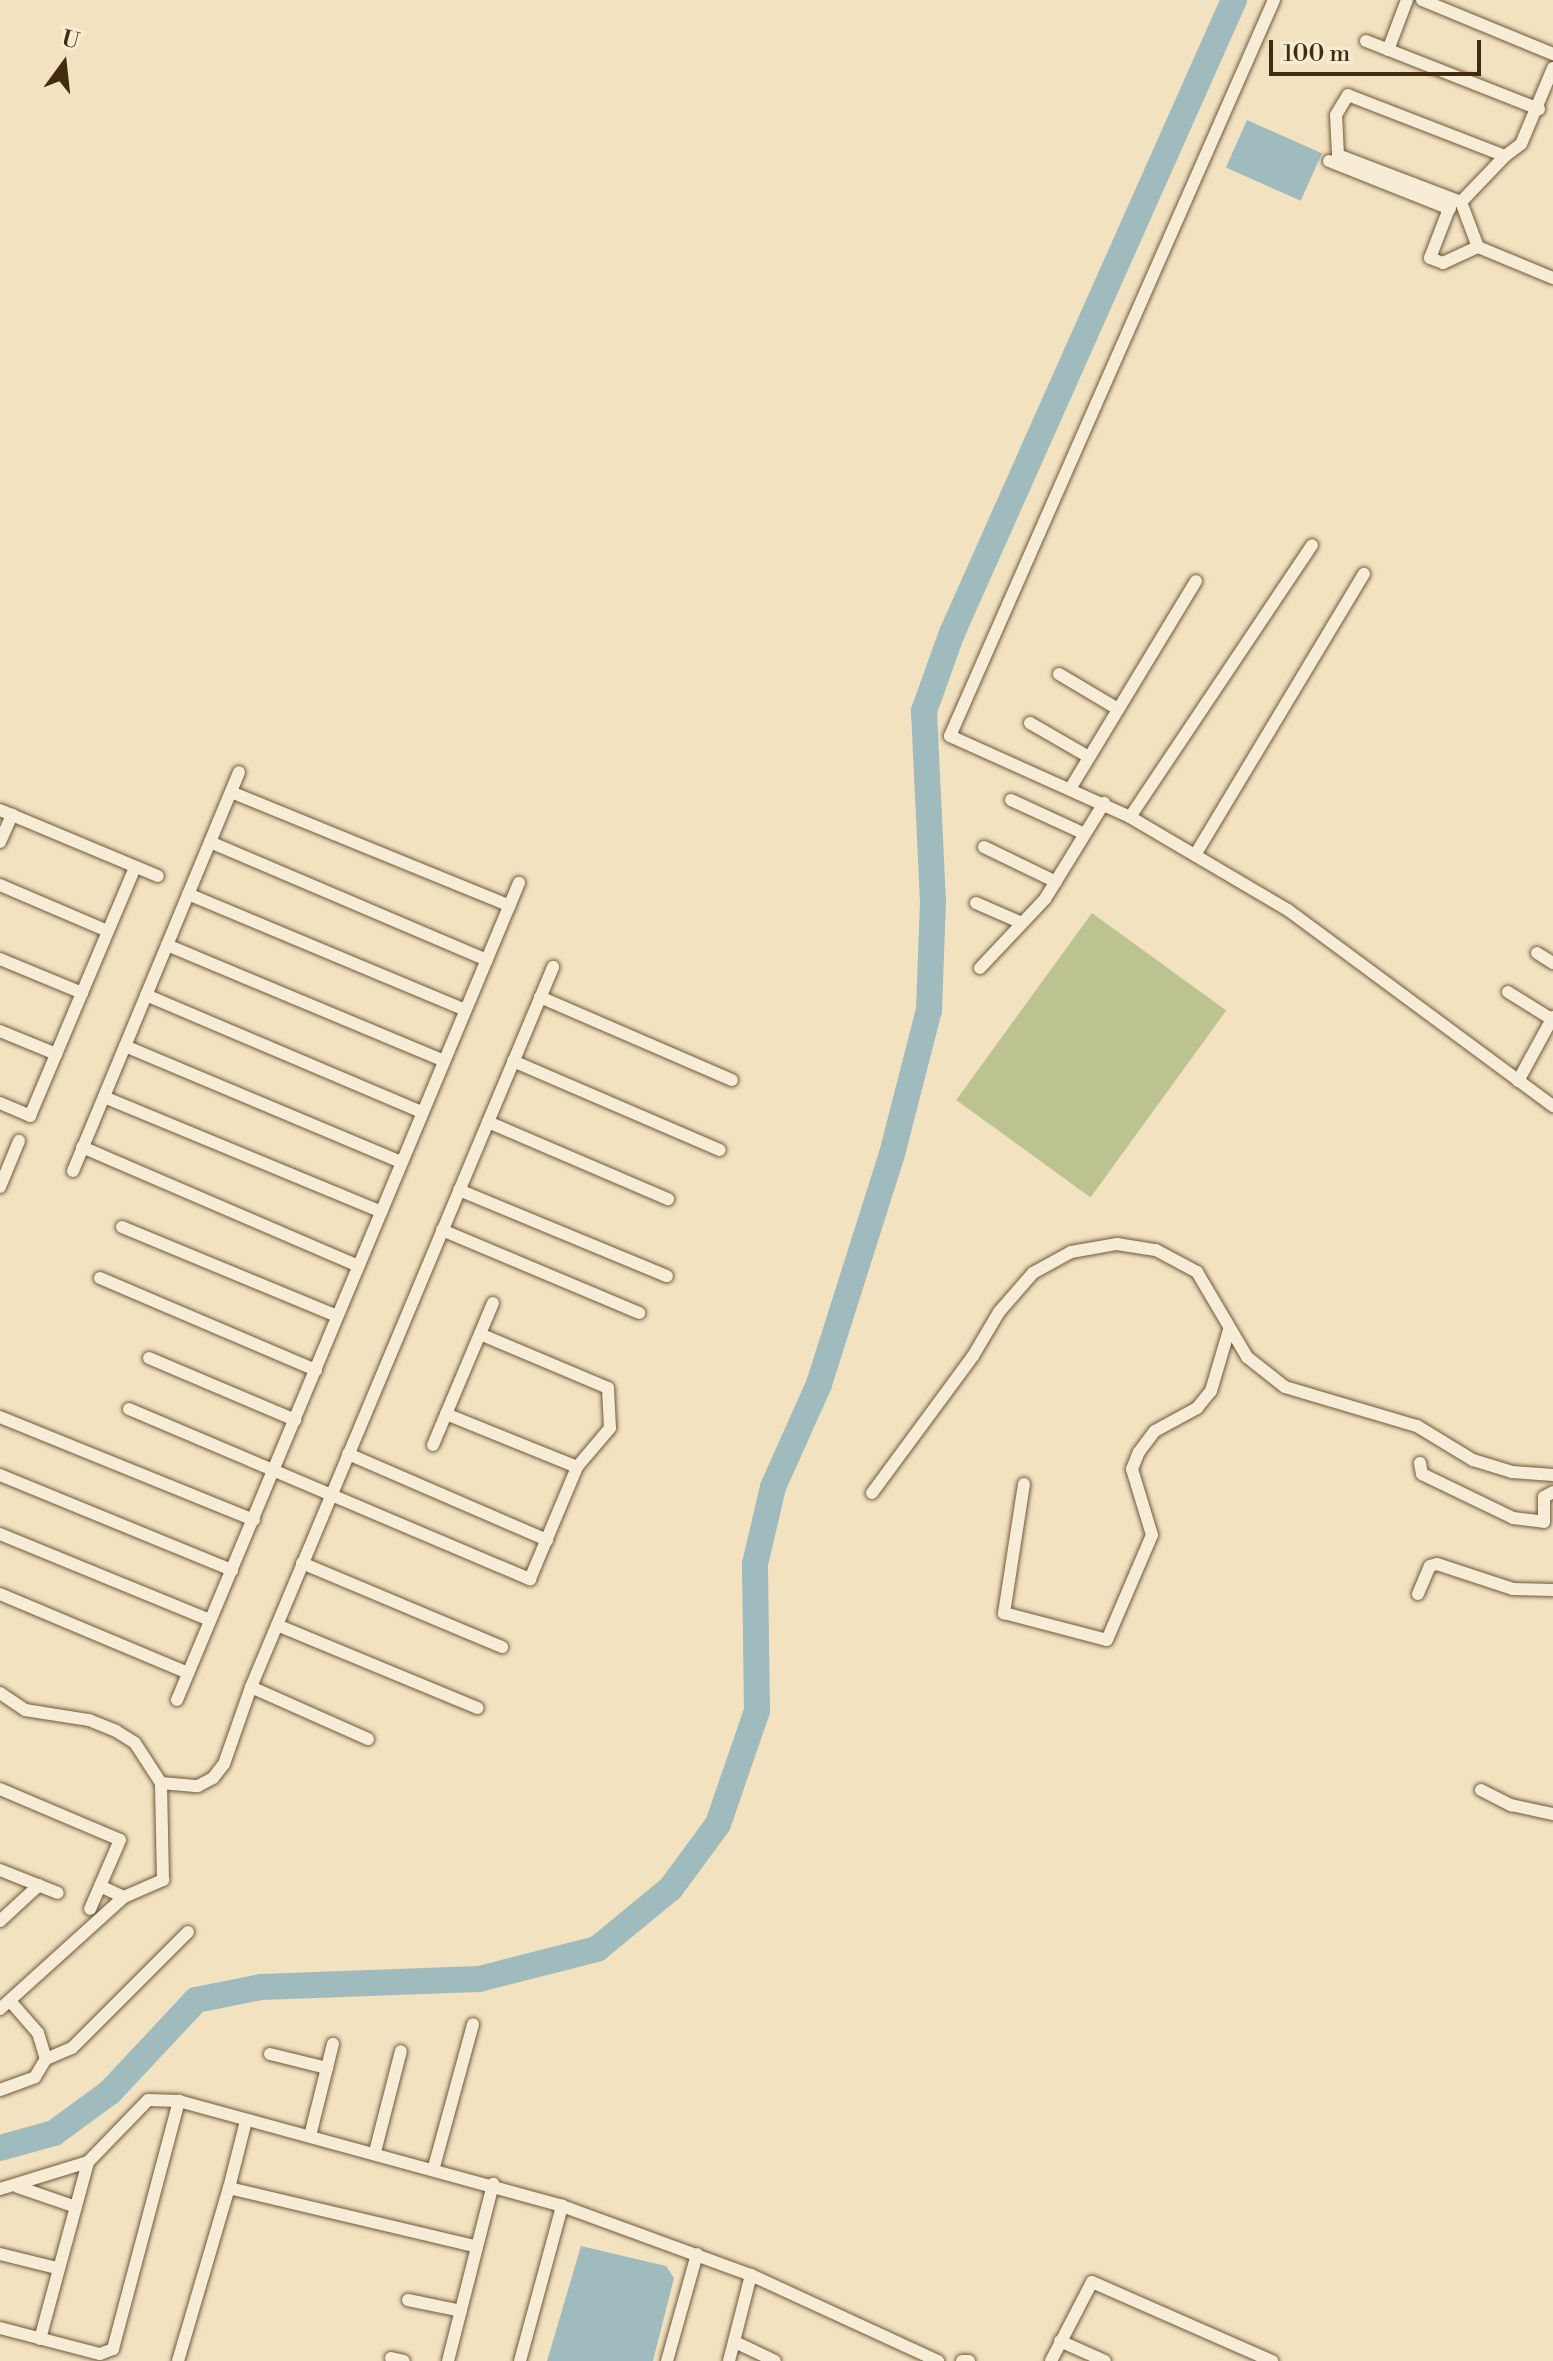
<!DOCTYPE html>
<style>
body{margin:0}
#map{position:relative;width:1553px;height:2361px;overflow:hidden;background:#f2e2c0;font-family:"Libre Bodoni",serif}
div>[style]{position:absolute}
.green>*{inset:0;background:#bcc391;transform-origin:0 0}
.water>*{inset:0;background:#a0bbbd;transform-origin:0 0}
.river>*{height:26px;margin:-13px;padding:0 13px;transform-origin:13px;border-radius:13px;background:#a0bbbd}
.roads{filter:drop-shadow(0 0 2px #6f593c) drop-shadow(0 0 2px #6f593c)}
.street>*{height:12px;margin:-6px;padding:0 6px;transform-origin:6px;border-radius:6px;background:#f7ecd6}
span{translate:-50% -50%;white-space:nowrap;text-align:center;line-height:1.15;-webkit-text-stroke:6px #f7ecd6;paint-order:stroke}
.north{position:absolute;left:24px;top:24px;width:80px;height:80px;-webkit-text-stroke:6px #f7ecd6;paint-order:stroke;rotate:15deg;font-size:22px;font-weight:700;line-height:32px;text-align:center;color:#432b10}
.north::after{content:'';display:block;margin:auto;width:28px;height:36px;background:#432b10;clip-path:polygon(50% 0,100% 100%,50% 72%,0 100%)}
.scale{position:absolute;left:1269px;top:40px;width:212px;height:36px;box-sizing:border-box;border:4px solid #432b10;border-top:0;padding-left:10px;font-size:24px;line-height:28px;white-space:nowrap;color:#432b10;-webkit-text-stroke:6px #f7ecd6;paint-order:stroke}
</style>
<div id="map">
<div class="green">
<div style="left:1092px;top:913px;width:166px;height:231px;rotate:36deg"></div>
</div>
<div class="water">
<div style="left:1247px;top:120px;width:82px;height:52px;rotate:24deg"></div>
<div style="clip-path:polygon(581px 2246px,666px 2266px,674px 2278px,653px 2361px,547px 2361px)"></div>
</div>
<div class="river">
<div style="left:0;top:2148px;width:56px;rotate:-15.5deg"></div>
<div style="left:54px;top:2133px;width:69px;rotate:-36.2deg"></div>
<div style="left:110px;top:2092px;width:126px;rotate:-46.9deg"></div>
<div style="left:196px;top:2000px;width:66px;rotate:-11.3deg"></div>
<div style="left:261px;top:1987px;width:218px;rotate:-2.1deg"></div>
<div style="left:479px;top:1979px;width:122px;rotate:-14.3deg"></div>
<div style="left:597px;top:1949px;width:96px;rotate:-39.5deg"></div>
<div style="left:671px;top:1888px;width:79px;rotate:-53.7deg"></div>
<div style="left:718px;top:1824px;width:120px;rotate:-71deg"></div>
<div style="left:757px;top:1711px;width:147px;rotate:-90.8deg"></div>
<div style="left:755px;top:1564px;width:79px;rotate:-76.8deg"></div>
<div style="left:773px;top:1487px;width:113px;rotate:-65.9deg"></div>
<div style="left:819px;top:1384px;width:241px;rotate:-72.4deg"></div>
<div style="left:892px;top:1154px;width:149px;rotate:-75.6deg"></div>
<div style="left:929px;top:1010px;width:108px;rotate:-87.9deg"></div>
<div style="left:933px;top:902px;width:191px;rotate:-92.7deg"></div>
<div style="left:924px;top:711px;width:83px;rotate:-70.3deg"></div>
<div style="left:952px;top:633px;width:693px;rotate:-65.99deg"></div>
</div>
<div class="roads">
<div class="street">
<div style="left:1274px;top:0;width:804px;rotate:113.76deg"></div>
<div style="left:950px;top:736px;width:197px;rotate:24.2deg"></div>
<div style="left:1130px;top:817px;width:183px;rotate:30.5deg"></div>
<div style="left:1288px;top:910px;width:330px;rotate:36.5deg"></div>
<div style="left:1422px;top:0;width:142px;rotate:22.4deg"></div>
<div style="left:1366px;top:41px;width:186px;rotate:21.5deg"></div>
<div style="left:1388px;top:50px;width:53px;rotate:-69.2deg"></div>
<div style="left:1553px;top:68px;width:82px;rotate:112.8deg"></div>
<div style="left:1521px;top:144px;width:20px;rotate:143deg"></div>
<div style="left:1505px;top:156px;width:168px;rotate:-158.8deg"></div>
<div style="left:1348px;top:95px;width:23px;rotate:121deg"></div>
<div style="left:1336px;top:115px;width:40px;rotate:87.1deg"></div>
<div style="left:1338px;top:155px;width:132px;rotate:20.9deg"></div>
<div style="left:1461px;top:202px;width:48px;rotate:69.3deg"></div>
<div style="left:1478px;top:247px;width:81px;rotate:22.5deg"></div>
<div style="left:1329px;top:161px;width:130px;rotate:21.6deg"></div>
<div style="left:1452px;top:201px;width:61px;rotate:111.1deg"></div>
<div style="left:1430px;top:258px;width:14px;rotate:21deg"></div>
<div style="left:1443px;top:263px;width:38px;rotate:-25deg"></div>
<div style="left:1461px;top:202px;width:64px;rotate:-46.3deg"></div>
<div style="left:1059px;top:674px;width:69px;rotate:30.7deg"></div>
<div style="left:1030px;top:723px;width:68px;rotate:30deg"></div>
<div style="left:1070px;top:789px;width:243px;rotate:-58.8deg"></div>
<div style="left:231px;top:792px;width:301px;rotate:22.2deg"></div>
<div style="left:1011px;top:800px;width:81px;rotate:24.7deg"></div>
<div style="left:0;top:810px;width:171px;rotate:22.7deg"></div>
<div style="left:1130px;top:817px;width:327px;rotate:-56.2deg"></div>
<div style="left:0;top:842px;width:30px;rotate:-66deg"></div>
<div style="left:210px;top:842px;width:301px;rotate:23.1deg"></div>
<div style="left:984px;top:847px;width:80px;rotate:25.9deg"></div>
<div style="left:1195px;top:855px;width:328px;rotate:-59deg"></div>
<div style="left:0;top:885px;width:117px;rotate:23.1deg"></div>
<div style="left:188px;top:894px;width:300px;rotate:22.7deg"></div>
<div style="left:976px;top:903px;width:50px;rotate:23.5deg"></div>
<div style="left:167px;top:945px;width:300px;rotate:22.7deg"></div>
<div style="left:1537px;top:953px;width:19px;rotate:32deg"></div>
<div style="left:0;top:959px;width:89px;rotate:22.5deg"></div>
<div style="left:980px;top:968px;width:95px;rotate:-46.7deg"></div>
<div style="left:1045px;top:899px;width:113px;rotate:-58.4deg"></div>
<div style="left:1508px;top:992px;width:53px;rotate:31.9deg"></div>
<div style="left:146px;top:995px;width:300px;rotate:23deg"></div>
<div style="left:540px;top:997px;width:209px;rotate:23.4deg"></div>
<div style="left:0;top:1031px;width:61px;rotate:22.3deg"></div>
<div style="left:125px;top:1046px;width:299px;rotate:22.8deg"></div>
<div style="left:513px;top:1061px;width:225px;rotate:23.3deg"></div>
<div style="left:1518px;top:1081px;width:73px;rotate:-61.3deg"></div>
<div style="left:104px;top:1097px;width:300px;rotate:22.5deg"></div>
<div style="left:0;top:1103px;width:33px;rotate:23deg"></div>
<div style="left:30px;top:1116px;width:270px;rotate:-67.1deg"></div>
<div style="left:488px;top:1122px;width:196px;rotate:23.2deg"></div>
<div style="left:82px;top:1147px;width:301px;rotate:23.3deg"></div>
<div style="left:73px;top:1171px;width:432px;rotate:-67.4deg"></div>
<div style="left:0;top:1187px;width:50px;rotate:-67.6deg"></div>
<div style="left:459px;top:1190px;width:225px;rotate:22.5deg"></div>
<div style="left:122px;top:1227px;width:233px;rotate:22.5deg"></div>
<div style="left:442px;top:1230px;width:214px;rotate:22.8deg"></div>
<div style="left:100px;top:1278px;width:235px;rotate:23.1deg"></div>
<div style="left:149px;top:1358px;width:159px;rotate:23deg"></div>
<div style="left:129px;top:1409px;width:436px;rotate:23deg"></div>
<div style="left:530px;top:1579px;width:121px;rotate:-67.2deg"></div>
<div style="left:577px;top:1467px;width:51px;rotate:-49.8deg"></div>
<div style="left:610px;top:1428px;width:40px;rotate:-92.9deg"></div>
<div style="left:608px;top:1388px;width:139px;rotate:-157.1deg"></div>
<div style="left:446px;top:1414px;width:141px;rotate:22deg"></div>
<div style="left:0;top:1417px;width:274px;rotate:22.1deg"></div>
<div style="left:433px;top:1445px;width:154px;rotate:-67.1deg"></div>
<div style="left:348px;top:1454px;width:217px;rotate:23.4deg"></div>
<div style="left:1420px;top:1463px;width:11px;rotate:80deg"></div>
<div style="left:1422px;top:1474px;width:101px;rotate:25.8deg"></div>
<div style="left:1513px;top:1518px;width:31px;rotate:7deg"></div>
<div style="left:1544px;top:1522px;width:25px;rotate:-90deg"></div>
<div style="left:1544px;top:1497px;width:10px;rotate:-29deg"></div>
<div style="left:0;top:1475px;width:251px;rotate:22.3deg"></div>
<div style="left:1024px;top:1484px;width:131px;rotate:98.8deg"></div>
<div style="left:1004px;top:1613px;width:106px;rotate:14.7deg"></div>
<div style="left:1107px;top:1640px;width:114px;rotate:-66.8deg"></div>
<div style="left:1152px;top:1535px;width:69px;rotate:-106.9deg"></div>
<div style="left:1132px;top:1469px;width:18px;rotate:-68deg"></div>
<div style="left:1139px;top:1452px;width:26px;rotate:-53deg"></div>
<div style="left:1155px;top:1431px;width:48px;rotate:-28.7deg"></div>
<div style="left:1197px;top:1408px;width:22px;rotate:-51deg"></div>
<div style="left:1211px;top:1391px;width:64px;rotate:-73.6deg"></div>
<div style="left:872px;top:1493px;width:170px;rotate:-53.6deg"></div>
<div style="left:973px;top:1356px;width:51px;rotate:-59.4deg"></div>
<div style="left:999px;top:1312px;width:52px;rotate:-48.9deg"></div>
<div style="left:1033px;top:1273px;width:43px;rotate:-28.9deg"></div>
<div style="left:1071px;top:1252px;width:47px;rotate:-9.9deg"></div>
<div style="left:1117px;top:1244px;width:39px;rotate:9deg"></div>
<div style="left:1156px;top:1250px;width:47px;rotate:28.2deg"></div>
<div style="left:1197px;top:1272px;width:99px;rotate:59.5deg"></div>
<div style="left:1247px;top:1357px;width:48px;rotate:38.3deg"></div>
<div style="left:1285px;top:1387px;width:138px;rotate:16.5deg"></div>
<div style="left:1417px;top:1426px;width:66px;rotate:31.3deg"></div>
<div style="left:1473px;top:1460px;width:41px;rotate:17.1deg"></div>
<div style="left:1512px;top:1472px;width:41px;rotate:4.2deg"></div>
<div style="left:0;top:1534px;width:227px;rotate:22.3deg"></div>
<div style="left:302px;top:1563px;width:217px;rotate:22.8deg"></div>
<div style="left:0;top:1594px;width:204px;rotate:22.8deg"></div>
<div style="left:1418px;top:1594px;width:30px;rotate:-67deg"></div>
<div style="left:1430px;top:1566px;width:7px;rotate:-16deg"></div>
<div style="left:1437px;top:1564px;width:80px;rotate:18.2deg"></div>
<div style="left:1513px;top:1589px;width:40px;rotate:1.4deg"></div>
<div style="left:277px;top:1625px;width:217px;rotate:22.5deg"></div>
<div style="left:251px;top:1687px;width:128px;rotate:24deg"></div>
<div style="left:0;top:1693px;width:30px;rotate:34deg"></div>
<div style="left:25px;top:1710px;width:65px;rotate:8.9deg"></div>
<div style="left:89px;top:1720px;width:29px;rotate:22deg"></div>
<div style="left:116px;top:1731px;width:22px;rotate:32deg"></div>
<div style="left:135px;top:1743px;width:48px;rotate:57deg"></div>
<div style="left:161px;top:1783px;width:37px;rotate:5deg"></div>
<div style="left:198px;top:1786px;width:17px;rotate:-28deg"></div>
<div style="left:213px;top:1778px;width:18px;rotate:-52deg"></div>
<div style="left:224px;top:1764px;width:82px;rotate:-70.7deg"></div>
<div style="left:251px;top:1687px;width:781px;rotate:-67.24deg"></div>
<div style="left:177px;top:1700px;width:886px;rotate:-67.29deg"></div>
<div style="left:0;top:1789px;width:130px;rotate:23deg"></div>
<div style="left:120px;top:1840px;width:75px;rotate:113.5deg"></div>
<div style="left:1481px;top:1790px;width:34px;rotate:27deg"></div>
<div style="left:1511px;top:1805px;width:43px;rotate:12.1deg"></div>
<div style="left:0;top:1870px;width:62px;rotate:21.6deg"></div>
<div style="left:100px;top:1886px;width:26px;rotate:25deg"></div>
<div style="left:124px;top:1897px;width:43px;rotate:-23.6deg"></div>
<div style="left:163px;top:1880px;width:97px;rotate:-91.2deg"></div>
<div style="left:0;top:1921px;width:53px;rotate:-42.7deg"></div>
<div style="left:0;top:2009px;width:167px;rotate:-42.1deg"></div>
<div style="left:270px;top:2054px;width:59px;rotate:13.8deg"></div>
<div style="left:46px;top:2059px;width:28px;rotate:-23deg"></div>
<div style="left:72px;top:2048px;width:164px;rotate:-45deg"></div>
<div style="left:0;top:2090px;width:37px;rotate:-20deg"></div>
<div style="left:35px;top:2077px;width:21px;rotate:-59deg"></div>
<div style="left:46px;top:2059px;width:27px;rotate:-107deg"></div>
<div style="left:38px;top:2033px;width:41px;rotate:-131.1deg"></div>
<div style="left:310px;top:2136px;width:95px;rotate:-76deg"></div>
<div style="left:375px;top:2152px;width:104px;rotate:-75.6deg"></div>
<div style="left:434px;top:2167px;width:148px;rotate:-74.7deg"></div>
<div style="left:18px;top:2187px;width:61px;rotate:19deg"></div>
<div style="left:229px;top:2188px;width:69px;rotate:-75.8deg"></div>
<div style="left:0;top:2189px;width:92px;rotate:-17.1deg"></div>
<div style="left:88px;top:2162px;width:86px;rotate:-45.9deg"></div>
<div style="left:148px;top:2100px;width:31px;rotate:2deg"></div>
<div style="left:0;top:2254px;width:59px;rotate:13.8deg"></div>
<div style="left:408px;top:2300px;width:54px;rotate:11.7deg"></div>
<div style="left:0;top:2328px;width:103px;rotate:14.6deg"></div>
<div style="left:100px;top:2354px;width:14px;rotate:-21deg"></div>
<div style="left:113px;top:2349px;width:257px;rotate:-75.1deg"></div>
<div style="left:179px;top:2101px;width:397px;rotate:15.3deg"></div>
<div style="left:562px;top:2206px;width:201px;rotate:20.1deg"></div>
<div style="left:751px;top:2275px;width:206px;rotate:24.7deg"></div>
<div style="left:40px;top:2339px;width:183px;rotate:-74.8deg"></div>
<div style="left:1060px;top:2341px;width:49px;rotate:24deg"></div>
<div style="left:735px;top:2342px;width:44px;rotate:25.4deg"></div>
<div style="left:391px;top:2358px;width:13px;rotate:13deg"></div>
<div style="left:178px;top:2361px;width:180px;rotate:-73.6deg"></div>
<div style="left:229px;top:2188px;width:253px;rotate:13.3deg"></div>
<div style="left:448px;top:2361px;width:183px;rotate:-75.7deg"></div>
<div style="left:520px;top:2361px;width:161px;rotate:-74.8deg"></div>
<div style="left:667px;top:2361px;width:111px;rotate:-74.3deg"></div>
<div style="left:729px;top:2361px;width:89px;rotate:-75.7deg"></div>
<div style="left:962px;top:2361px;width:7px"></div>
<div style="left:1051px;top:2361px;width:89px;rotate:-62.6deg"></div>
<div style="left:1092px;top:2282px;width:197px;rotate:23.7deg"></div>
</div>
</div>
<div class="north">U</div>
<div class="scale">100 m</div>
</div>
